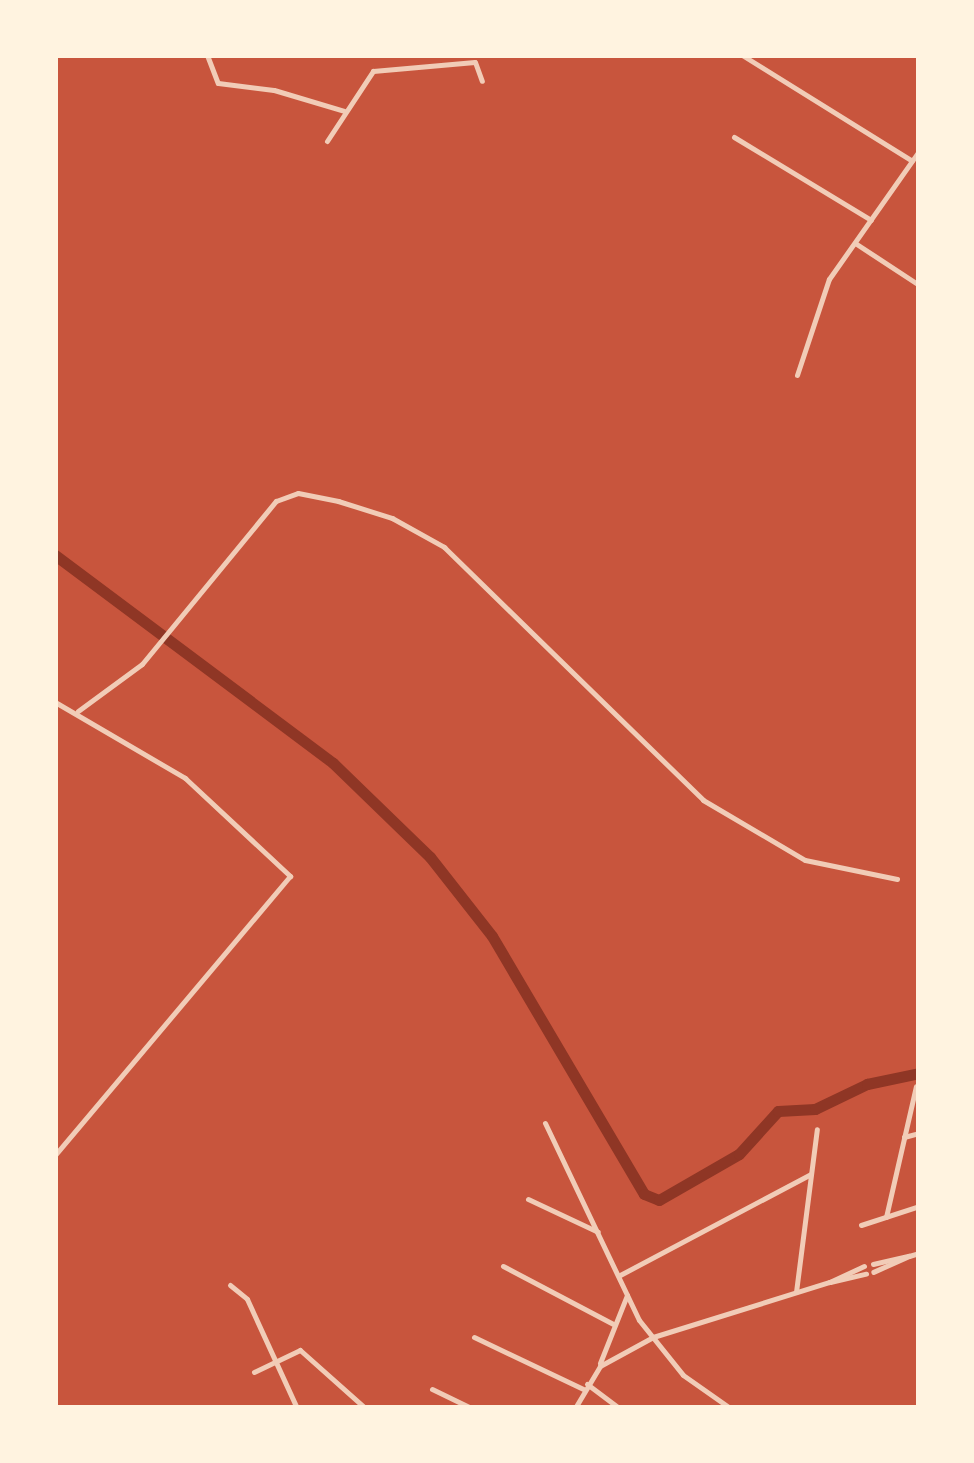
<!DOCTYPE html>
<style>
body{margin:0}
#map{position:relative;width:974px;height:1463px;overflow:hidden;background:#c8553d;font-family:"Exo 2",sans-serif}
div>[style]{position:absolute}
.canal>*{height:11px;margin:-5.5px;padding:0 5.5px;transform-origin:5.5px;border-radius:5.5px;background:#8f3625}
.minor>*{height:5px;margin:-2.5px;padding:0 2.5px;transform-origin:2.5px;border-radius:2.5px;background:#f1ccb7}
span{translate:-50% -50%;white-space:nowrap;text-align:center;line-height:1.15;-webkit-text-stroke:8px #fff3e0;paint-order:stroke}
.frame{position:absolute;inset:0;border:58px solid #fff3e0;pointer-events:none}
</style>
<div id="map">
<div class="canal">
<div style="left:55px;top:555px;width:347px;rotate:36.8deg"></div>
<div style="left:333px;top:763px;width:135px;rotate:44.1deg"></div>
<div style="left:430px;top:857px;width:100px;rotate:51.9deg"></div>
<div style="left:492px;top:936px;width:299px;rotate:59.5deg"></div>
<div style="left:644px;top:1194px;width:16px;rotate:22deg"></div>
<div style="left:659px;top:1200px;width:92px;rotate:-29.9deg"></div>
<div style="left:739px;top:1154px;width:58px;rotate:-47.8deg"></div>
<div style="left:778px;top:1111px;width:37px;rotate:-3deg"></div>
<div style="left:815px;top:1109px;width:58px;rotate:-25.7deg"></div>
<div style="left:867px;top:1084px;width:53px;rotate:-11.9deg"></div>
</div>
<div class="minor">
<div style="left:207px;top:55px;width:30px;rotate:69deg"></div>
<div style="left:218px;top:83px;width:56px;rotate:7.1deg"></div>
<div style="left:274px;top:90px;width:73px;rotate:16.7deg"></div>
<div style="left:742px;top:55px;width:200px;rotate:31.9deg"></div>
<div style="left:734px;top:137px;width:160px;rotate:31.2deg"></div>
<div style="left:327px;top:141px;width:84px;rotate:-56.7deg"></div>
<div style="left:373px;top:71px;width:102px;rotate:-5deg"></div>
<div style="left:475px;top:62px;width:20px;rotate:70deg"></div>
<div style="left:855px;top:243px;width:77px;rotate:33.3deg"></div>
<div style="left:797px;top:375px;width:101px;rotate:-71.6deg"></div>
<div style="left:829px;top:279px;width:156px;rotate:-54.9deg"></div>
<div style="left:55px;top:702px;width:151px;rotate:30.3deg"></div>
<div style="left:185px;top:778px;width:144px;rotate:43deg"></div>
<div style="left:290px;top:876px;width:365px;rotate:130.1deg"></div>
<div style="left:78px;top:711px;width:79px;rotate:-36.3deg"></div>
<div style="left:142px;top:664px;width:211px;rotate:-50.6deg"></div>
<div style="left:276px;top:501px;width:23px;rotate:-20deg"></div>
<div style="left:298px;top:493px;width:41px;rotate:11.3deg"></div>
<div style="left:338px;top:501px;width:57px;rotate:17.5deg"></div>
<div style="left:392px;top:518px;width:60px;rotate:29.1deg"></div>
<div style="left:444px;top:547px;width:362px;rotate:44.3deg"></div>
<div style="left:703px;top:800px;width:118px;rotate:30.5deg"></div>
<div style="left:805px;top:860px;width:94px;rotate:11.7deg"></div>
<div style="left:545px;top:1123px;width:218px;rotate:64.5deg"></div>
<div style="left:639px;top:1320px;width:70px;rotate:51.3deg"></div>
<div style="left:683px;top:1375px;width:57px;rotate:35.1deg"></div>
<div style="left:904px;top:1137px;width:16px;rotate:-15deg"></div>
<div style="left:528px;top:1199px;width:77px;rotate:25.2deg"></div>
<div style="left:886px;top:1217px;width:134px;rotate:-77.1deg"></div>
<div style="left:861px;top:1225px;width:61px;rotate:-18.1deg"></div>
<div style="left:909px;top:1256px;width:10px;rotate:-17deg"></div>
<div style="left:873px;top:1264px;width:37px;rotate:-13deg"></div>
<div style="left:909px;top:1256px;width:39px;rotate:156deg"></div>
<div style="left:503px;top:1266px;width:124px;rotate:27.8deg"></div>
<div style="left:864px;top:1266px;width:38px;rotate:155deg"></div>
<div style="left:830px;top:1282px;width:37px;rotate:-13deg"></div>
<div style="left:620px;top:1275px;width:216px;rotate:-27.9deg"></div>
<div style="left:230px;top:1285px;width:22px;rotate:39deg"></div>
<div style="left:247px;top:1299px;width:120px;rotate:65.4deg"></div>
<div style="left:796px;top:1292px;width:164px;rotate:-82.7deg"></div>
<div style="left:474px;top:1337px;width:121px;rotate:25.5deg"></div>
<div style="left:600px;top:1363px;width:73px;rotate:-68.3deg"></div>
<div style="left:254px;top:1372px;width:51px;rotate:-25.6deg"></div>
<div style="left:300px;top:1350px;width:87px;rotate:41.7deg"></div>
<div style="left:587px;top:1384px;width:40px;rotate:37deg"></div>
<div style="left:432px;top:1389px;width:43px;rotate:26deg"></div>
<div style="left:575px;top:1408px;width:49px;rotate:-59.2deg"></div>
<div style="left:600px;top:1366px;width:60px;rotate:-28.7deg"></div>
<div style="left:653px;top:1337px;width:185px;rotate:-17.3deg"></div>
</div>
<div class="frame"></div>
</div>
